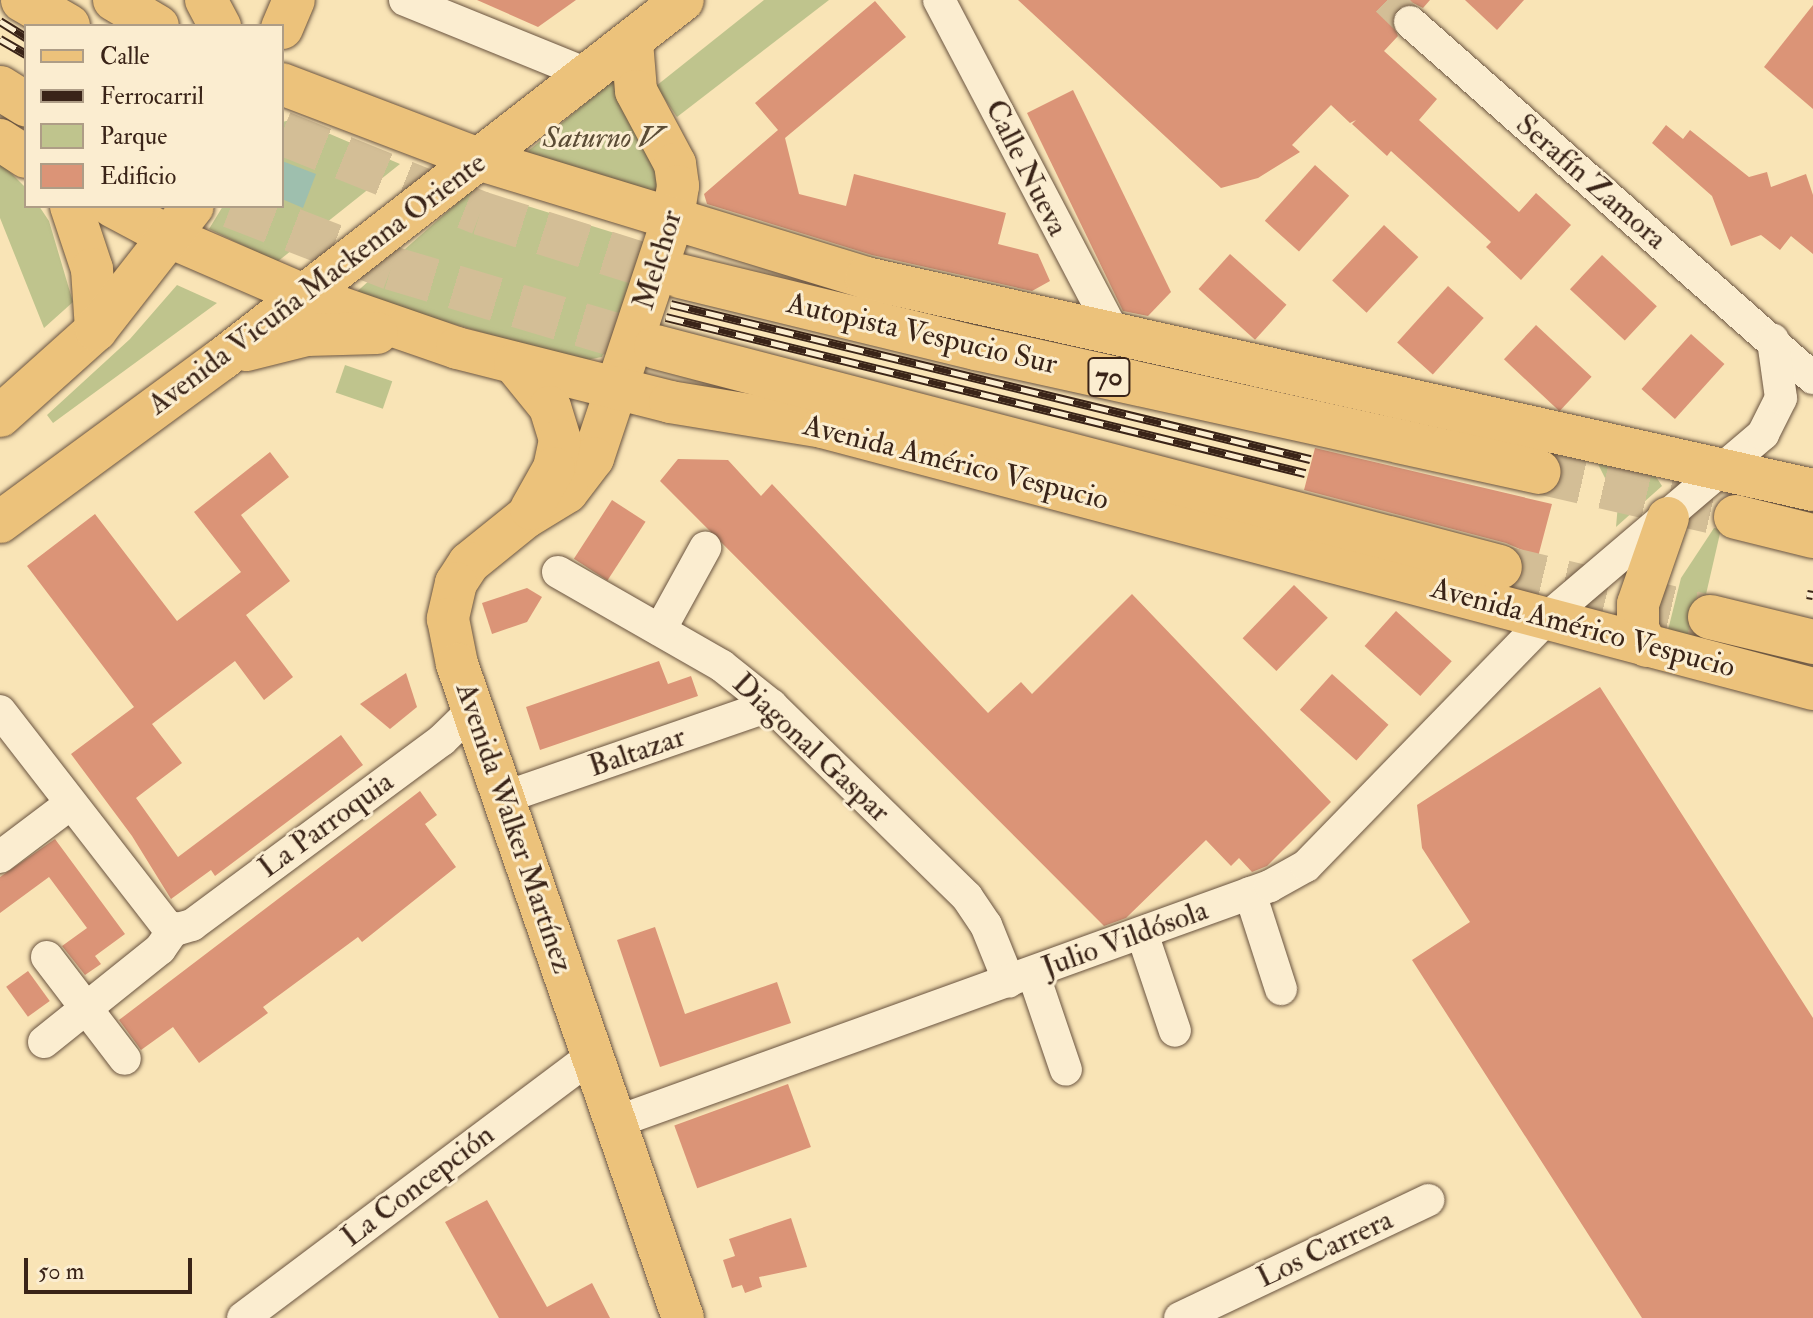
<!DOCTYPE html>
<meta charset="utf-8">
<style>
body{margin:0}
#map{position:relative;width:1813px;height:1318px;overflow:hidden;background:#f9e4b6;font-family:"IM FELL Double Pica",serif}
div>[style]{position:absolute}
.green>*{inset:0;background:#bfc48d;transform-origin:0 0}
.water>*{inset:0;background:#9ebfae}
.building>*{inset:0;background:#db9477;transform-origin:0 0}
.minor-tunnel>*{height:32px;margin-top:-16px;transform-origin:0;background:repeating-linear-gradient(90deg,#d3be96 0 32px,transparent 0 48px)}
.highway-tunnel>*{height:44px;margin-top:-22px;transform-origin:0;background:repeating-linear-gradient(90deg,#d3be96 0 44px,transparent 0 66px)}
.roads{filter:drop-shadow(0 0 2px #6a5440) drop-shadow(0 0 2px #6a5440)}
.minor>*{height:32px;margin:-16px;padding:0 16px;transform-origin:16px;border-radius:16px;background:#fbedd0}
.major>*{height:42px;margin:-21px;padding:0 21px;transform-origin:21px;border-radius:21px;background:#ecc27b}
.highway>*{height:44px;margin:-22px;padding:0 22px;transform-origin:22px;border-radius:22px;background:#ecc27b}
.rail>*{height:9px;margin-top:-4.5px;transform-origin:0;background:repeating-linear-gradient(90deg,#fbedd0 0 18px,#3a2418 0 36px);box-sizing:border-box;border-block:2px solid #3a2418}
span{translate:-50% -50%;white-space:nowrap;text-align:center;line-height:1.15;-webkit-text-stroke:6px #fbedd0;paint-order:stroke}
.shield-label span{padding:2px 6px;background:#fbedd0;border:2px solid;border-radius:6px;-webkit-text-stroke-width:0}
.shield-label{font-size:28px;color:#3a2418;font-weight:700}
.park-label{font-size:30px;color:#5b4c35;font-style:italic}
.street-label{font-size:30px;color:#3a2418}
.legend{position:absolute;left:24px;top:24px;width:260px;height:184px;box-sizing:border-box;background:#fbedd0;border:2px solid #ae9d86;margin:0;padding:10px 14px;list-style:none;font-size:24px;color:#3a2418}
.legend li{display:flex;align-items:center;gap:16px;height:40px}
.legend b{width:40px;border:2px solid #ae9d86}
.scale{position:absolute;left:24px;top:1258px;width:168px;height:36px;box-sizing:border-box;border:4px solid #3a2418;border-top:0;padding-left:10px;font-size:24px;line-height:28px;white-space:nowrap;color:#3a2418;-webkit-text-stroke:6px #fbedd0;paint-order:stroke}
</style>
<div id="map">
<div class="green">
<div style="clip-path:polygon(764px 0,829px 0,677px 117px,656px 86px)"></div>
<div style="clip-path:polygon(618px 76px,649px 131px,663px 197px,527px 152px)"></div>
<div style="clip-path:polygon(295px 119px,400px 164px,277px 262px,209px 229px,223px 206px,282px 206px,282px 122px)"></div>
<div style="clip-path:polygon(0 162px,26px 188px,26px 206px,39px 206px,49px 221px,73px 302px,44px 328px,0 218px)"></div>
<div style="clip-path:polygon(473px 189px,621px 235px,632px 244px,640px 263px,602px 357px,581px 361px,353px 295px)"></div>
<div style="clip-path:polygon(177px 285px,217px 303px,53px 423px,47px 415px,130px 339px)"></div>
<div style="left:345px;top:365px;width:50px;height:29px;rotate:19deg"></div>
<div style="clip-path:polygon(1597px 462px,1655px 475px,1662px 486px,1616px 527px,1618px 504px)"></div>
<div style="clip-path:polygon(1714px 528px,1721px 529px,1696px 638px,1668px 630px,1681px 578px)"></div>
</div>
<div class="water">
<div style="clip-path:polygon(282px 161px,316px 174px,303px 208px,282px 199px)"></div>
</div>
<div class="building">
<div style="clip-path:polygon(477px 0,576px 0,538px 27px)"></div>
<div style="clip-path:polygon(1018px 0,1430px 0,1423px 8px,1413px 3px,1396px 9px,1391px 19px,1398px 36px,1384px 51px,1437px 99px,1419px 120px,1519px 212px,1536px 193px,1571px 225px,1521px 280px,1486px 247px,1491px 242px,1391px 151px,1387px 156px,1352px 124px,1356px 120px,1350px 123px,1331px 105px,1292px 145px,1300px 152px,1258px 178px,1221px 188px)"></div>
<div style="clip-path:polygon(1465px 0,1524px 0,1497px 30px)"></div>
<div style="clip-path:polygon(875px 1px,906px 37px,785px 138px,799px 194px,846px 206px,854px 174px,1006px 213px,998px 244px,1038px 254px,1050px 281px,1032px 291px,872px 255px,707px 204px,704px 194px,778px 130px,755px 103px)"></div>
<div style="clip-path:polygon(1813px 5px,1813px 109px,1764px 67px)"></div>
<div style="clip-path:polygon(1073px 90px,1171px 292px,1148px 316px,1123px 311px,1027px 113px)"></div>
<div style="clip-path:polygon(1666px 125px,1683px 139px,1690px 130px,1749px 177px,1767px 172px,1771px 187px,1806px 174px,1813px 195px,1813px 254px,1791px 236px,1780px 250px,1761px 235px,1731px 246px,1712px 196px,1652px 143px)"></div>
<div style="left:1315px;top:165px;width:46px;height:75px;rotate:42deg"></div>
<div style="left:1384px;top:225px;width:47px;height:76px;rotate:43deg"></div>
<div style="left:1230px;top:254px;width:76px;height:47px;rotate:42deg"></div>
<div style="left:1602px;top:255px;width:75px;height:47px;rotate:43deg"></div>
<div style="left:1448px;top:286px;width:48px;height:76px;rotate:42deg"></div>
<div style="left:1536px;top:325px;width:76px;height:47px;rotate:43deg"></div>
<div style="left:1691px;top:334px;width:45px;height:74px;rotate:42deg"></div>
<div style="clip-path:polygon(1315px 448px,1552px 504px,1538px 557px,1506px 543px,1304px 490px)"></div>
<div style="clip-path:polygon(270px 452px,289px 477px,241px 515px,290px 581px,246px 615px,293px 677px,264px 700px,235px 661px,152px 724px,182px 763px,136px 798px,178px 857px,341px 735px,363px 765px,215px 876px,211px 870px,171px 899px,132px 836px,71px 754px,134px 707px,27px 566px,95px 514px,177px 621px,241px 572px,194px 512px)"></div>
<div style="clip-path:polygon(678px 459px,728px 460px,761px 496px,772px 484px,988px 713px,1021px 682px,1032px 694px,1132px 594px,1331px 802px,1267px 866px,1252px 872px,1239px 858px,1231px 866px,1206px 840px,1126px 918px,1104px 926px,660px 481px)"></div>
<div style="left:612px;top:500px;width:40px;height:70px;rotate:33deg"></div>
<div style="left:1294px;top:585px;width:47px;height:74px;rotate:44deg"></div>
<div style="clip-path:polygon(527px 588px,542px 597px,527px 622px,492px 634px,482px 603px)"></div>
<div style="left:1396px;top:611px;width:75px;height:47px;rotate:42deg"></div>
<div style="clip-path:polygon(659px 661px,668px 684px,691px 676px,698px 696px,540px 750px,526px 707px)"></div>
<div style="clip-path:polygon(406px 673px,417px 707px,390px 729px,360px 704px)"></div>
<div style="left:1332px;top:674px;width:76px;height:48px;rotate:42deg"></div>
<div style="clip-path:polygon(1600px 687px,1813px 1018px,1813px 1318px,1642px 1318px,1412px 960px,1470px 922px,1422px 848px,1417px 805px)"></div>
<div style="clip-path:polygon(420px 791px,437px 815px,425px 824px,456px 867px,362px 942px,358px 937px,263px 1007px,268px 1013px,199px 1063px,173px 1027px,141px 1050px,119px 1020px)"></div>
<div style="clip-path:polygon(55px 839px,125px 934px,95px 956px,101px 964px,85px 975px,62px 946px,87px 928px,49px 877px,0 913px,0 877px)"></div>
<div style="clip-path:polygon(655px 927px,685px 1014px,777px 982px,791px 1023px,660px 1067px,617px 940px)"></div>
<div style="left:28px;top:971px;width:37px;height:27px;rotate:54deg"></div>
<div style="left:788px;top:1084px;width:67px;height:121px;rotate:70deg"></div>
<div style="clip-path:polygon(487px 1200px,547px 1307px,592px 1283px,610px 1318px,499px 1318px,445px 1222px)"></div>
<div style="clip-path:polygon(791px 1218px,807px 1267px,759px 1277px,762px 1287px,745px 1293px,742px 1285px,732px 1288px,723px 1260px,735px 1256px,729px 1239px)"></div>
</div>
<div class="minor-tunnel">
<div style="left:1387px;top:0;width:32px;rotate:44deg"></div>
</div>
<div class="highway-tunnel">
<div style="left:282px;top:133px;width:214px;rotate:22deg"></div>
<div style="left:480px;top:213px;width:210px;rotate:17.5deg"></div>
<div style="left:231px;top:206px;width:172px;rotate:21.2deg"></div>
<div style="left:391px;top:268px;width:277px;rotate:16.6deg"></div>
<div style="left:1539px;top:472px;width:202px;rotate:12.9deg"></div>
<div style="left:1500px;top:567px;width:216px;rotate:13.4deg"></div>
</div>
<div class="roads">
<div class="minor">
<div style="left:405px;top:0;width:200px;rotate:22.1deg"></div>
<div style="left:939px;top:0;width:377px;rotate:62.3deg"></div>
<div style="left:1410px;top:22px;width:538px;rotate:41.46deg"></div>
<div style="left:558px;top:572px;width:189px;rotate:29.8deg"></div>
<div style="left:722px;top:666px;width:63px;rotate:38.5deg"></div>
<div style="left:771px;top:705px;width:274px;rotate:44.4deg"></div>
<div style="left:967px;top:897px;width:34px;rotate:56deg"></div>
<div style="left:986px;top:925px;width:61px;rotate:68deg"></div>
<div style="left:660px;top:630px;width:94px;rotate:-61.2deg"></div>
<div style="left:0;top:711px;width:272px;rotate:52.2deg"></div>
<div style="left:167px;top:926px;width:11px;rotate:15deg"></div>
<div style="left:178px;top:929px;width:15px;rotate:-16deg"></div>
<div style="left:192px;top:925px;width:311px;rotate:-36.5deg"></div>
<div style="left:442px;top:740px;width:43px;rotate:-44.1deg"></div>
<div style="left:503px;top:798px;width:284px;rotate:-19.1deg"></div>
<div style="left:0;top:857px;width:88px;rotate:-37.1deg"></div>
<div style="left:1250px;top:893px;width:101px;rotate:72.1deg"></div>
<div style="left:1142px;top:933px;width:103px;rotate:71.4deg"></div>
<div style="left:47px;top:957px;width:128px;rotate:52.6deg"></div>
<div style="left:1033px;top:973px;width:102px;rotate:71.2deg"></div>
<div style="left:44px;top:1042px;width:149px;rotate:-38.7deg"></div>
<div style="left:160px;top:949px;width:24px;rotate:-55deg"></div>
<div style="left:616px;top:1122px;width:695px;rotate:-19.84deg"></div>
<div style="left:1270px;top:886px;width:41px;rotate:-29.1deg"></div>
<div style="left:1306px;top:866px;width:346px;rotate:-45.8deg"></div>
<div style="left:1547px;top:618px;width:284px;rotate:-40.4deg"></div>
<div style="left:1763px;top:434px;width:40px;rotate:-63.4deg"></div>
<div style="left:1781px;top:398px;width:59px;rotate:-97.9deg"></div>
<div style="left:243px;top:1318px;width:438px;rotate:-36.9deg"></div>
<div style="left:1180px;top:1318px;width:275px;rotate:-25.4deg"></div>
</div>
<div class="major">
<div style="left:114px;top:0;width:51px;rotate:30.6deg"></div>
<div style="left:206px;top:0;width:30px;rotate:62deg"></div>
<div style="left:282px;top:28px;width:30px;rotate:-67deg"></div>
<div style="left:632px;top:42px;width:49px;rotate:85.3deg"></div>
<div style="left:636px;top:91px;width:83px;rotate:61.9deg"></div>
<div style="left:675px;top:164px;width:22px;rotate:82deg"></div>
<div style="left:678px;top:186px;width:36px;rotate:99deg"></div>
<div style="left:672px;top:222px;width:249px;rotate:108.5deg"></div>
<div style="left:593px;top:458px;width:43px;rotate:127.4deg"></div>
<div style="left:567px;top:492px;width:48px;rotate:148.6deg"></div>
<div style="left:526px;top:517px;width:73px;rotate:141.1deg"></div>
<div style="left:469px;top:563px;width:24px;rotate:123deg"></div>
<div style="left:456px;top:583px;width:37px;rotate:103deg"></div>
<div style="left:448px;top:619px;width:46px;rotate:78.7deg"></div>
<div style="left:457px;top:664px;width:692px;rotate:70.94deg"></div>
<div style="left:282px;top:84px;width:213px;rotate:20.9deg"></div>
<div style="left:481px;top:160px;width:403px;rotate:17deg"></div>
<div style="left:866px;top:278px;width:970px;rotate:12.62deg"></div>
<div style="left:0;top:140px;width:31px;rotate:33deg"></div>
<div style="left:71px;top:206px;width:66px;rotate:71.6deg"></div>
<div style="left:92px;top:269px;width:61px;rotate:86.2deg"></div>
<div style="left:112px;top:206px;width:68px;rotate:28.1deg"></div>
<div style="left:172px;top:238px;width:144px;rotate:23.4deg"></div>
<div style="left:304px;top:295px;width:162px;rotate:19.1deg"></div>
<div style="left:457px;top:348px;width:220px;rotate:14.2deg"></div>
<div style="left:670px;top:402px;width:154px;rotate:9.3deg"></div>
<div style="left:822px;top:427px;width:1025px;rotate:14.81deg"></div>
<div style="left:246px;top:350px;width:63px;rotate:-13.8deg"></div>
<div style="left:307px;top:335px;width:70px;rotate:-1.6deg"></div>
<div style="left:515px;top:364px;width:55px;rotate:50.9deg"></div>
<div style="left:550px;top:407px;width:34px;rotate:73deg"></div>
<div style="left:560px;top:440px;width:29px;rotate:102deg"></div>
<div style="left:554px;top:468px;width:47px;rotate:119.3deg"></div>
<div style="left:0;top:416px;width:129px;rotate:-41.9deg"></div>
<div style="left:96px;top:330px;width:157px;rotate:-52deg"></div>
<div style="left:0;top:522px;width:275px;rotate:-36.3deg"></div>
<div style="left:222px;top:359px;width:584px;rotate:-37.91deg"></div>
<div style="left:1647px;top:646px;width:19px;rotate:-118deg"></div>
<div style="left:1638px;top:629px;width:25px;rotate:-90deg"></div>
<div style="left:1638px;top:604px;width:91px;rotate:-70.8deg"></div>
</div>
<div class="highway">
<div style="left:23px;top:0;width:52px;rotate:30deg"></div>
<div style="left:0;top:88px;width:31px;rotate:32deg"></div>
<div style="left:680px;top:276px;width:305px;rotate:13.7deg"></div>
<div style="left:976px;top:348px;width:576px;rotate:12.42deg"></div>
<div style="left:656px;top:347px;width:872px;rotate:14.61deg"></div>
<div style="left:1736px;top:517px;width:79px;rotate:13.9deg"></div>
<div style="left:1710px;top:617px;width:106px;rotate:13.6deg"></div>
</div>
</div>
<div class="rail">
<div style="left:0;top:21px;width:31px;rotate:32deg"></div>
<div style="left:0;top:39px;width:30px;rotate:30deg"></div>
<div style="left:671px;top:304px;width:658px;rotate:13.63deg"></div>
<div style="left:666px;top:317px;width:658px;rotate:13.72deg"></div>
<div style="left:1807px;top:594px;width:6px;rotate:9deg"></div>
</div>
<div class="shield-label">
<span style="left:1109px;top:377px">70</span>
</div>
<div class="park-label">
<span style="left:603px;top:138px">Saturno V</span>
</div>
<div class="street-label">
<span style="left:1026px;top:168px;rotate:63deg">Calle Nueva</span>
<span style="left:1591px;top:182px;rotate:41deg">Serafín Zamora</span>
<span style="left:658px;top:260px;rotate:-73deg">Melchor</span>
<span style="left:317px;top:284px;rotate:-37deg">Avenida Vicuña Mackenna Oriente</span>
<span style="left:922px;top:334px;rotate:13deg">Autopista Vespucio Sur</span>
<span style="left:956px;top:463px;rotate:14deg">Avenida Américo Vespucio</span>
<span style="left:1583px;top:628px;rotate:15deg">Avenida Américo Vespucio</span>
<span style="left:811px;top:748px;rotate:43deg">Diagonal Gaspar</span>
<span style="left:637px;top:752px;rotate:-19deg">Baltazar</span>
<span style="left:326px;top:825px;rotate:-36deg">La Parroquia</span>
<span style="left:514px;top:828px;rotate:71deg">Avenida Walker Martínez</span>
<span style="left:1125px;top:939px;rotate:-20deg">Julio Vildósola</span>
<span style="left:418px;top:1186px;rotate:-37deg">La Concepción</span>
<span style="left:1325px;top:1249px;rotate:-25deg">Los Carrera</span>
</div>
<ul class="legend">
<li><b style="height:10px;background:#ecc27b"></b>Calle</li>
<li><b style="height:10px;background:#3a2418"></b>Ferrocarril</li>
<li><b style="height:22px;background:#bfc48d"></b>Parque</li>
<li><b style="height:22px;background:#db9477"></b>Edificio</li>
</ul>
<div class="scale">50 m</div>
</div>
